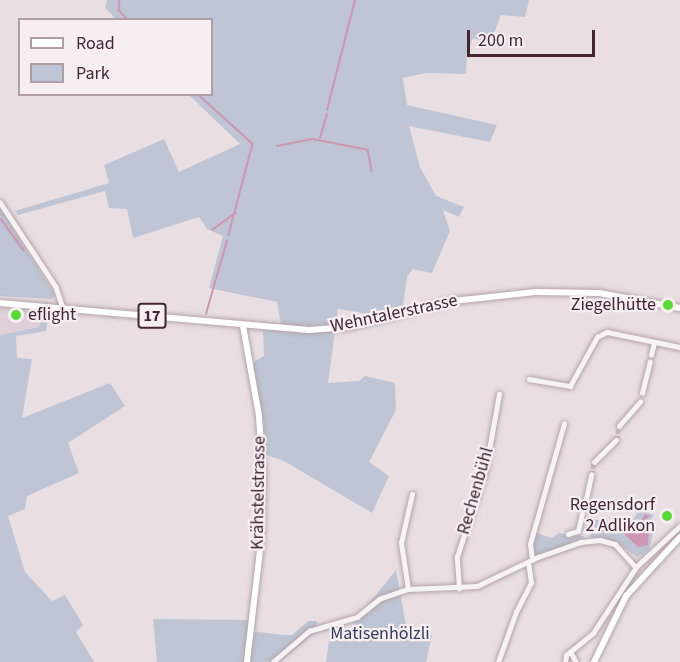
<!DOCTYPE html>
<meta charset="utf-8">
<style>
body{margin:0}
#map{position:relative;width:680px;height:662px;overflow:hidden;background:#e9dfe3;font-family:"Source Sans 3",sans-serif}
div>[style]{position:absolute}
.built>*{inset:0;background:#ded0d6}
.green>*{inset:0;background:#bfc5d4}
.water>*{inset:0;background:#cd96b3}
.stream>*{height:1.5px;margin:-0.75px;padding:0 0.75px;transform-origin:0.75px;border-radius:0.75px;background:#cd96b3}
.minor-tunnel>*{height:4.5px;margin-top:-2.25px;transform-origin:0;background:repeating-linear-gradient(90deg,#c8bac0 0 4.5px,transparent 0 6.5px)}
.roads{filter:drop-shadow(0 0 2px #b4a4aa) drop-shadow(0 0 2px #b4a4aa)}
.minor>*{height:4.5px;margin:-2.25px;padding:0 2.25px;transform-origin:2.25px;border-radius:2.25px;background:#f7f2f4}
.major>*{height:6px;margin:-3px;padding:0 3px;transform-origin:3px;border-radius:3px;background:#fff}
.dots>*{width:16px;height:16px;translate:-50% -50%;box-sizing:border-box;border:3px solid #f7eef2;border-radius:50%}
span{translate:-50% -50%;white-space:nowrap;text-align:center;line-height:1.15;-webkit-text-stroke:4.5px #f7eef2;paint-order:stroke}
.shield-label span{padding:2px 4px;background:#f7eef2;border:2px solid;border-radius:4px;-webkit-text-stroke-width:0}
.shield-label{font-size:16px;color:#422632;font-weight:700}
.poi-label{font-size:18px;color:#422632}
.right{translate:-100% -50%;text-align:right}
.left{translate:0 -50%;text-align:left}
.street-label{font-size:18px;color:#422632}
.park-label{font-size:18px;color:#323d5f}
.legend{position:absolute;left:18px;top:18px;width:195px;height:78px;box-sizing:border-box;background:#f7eef2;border:2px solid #af9ea5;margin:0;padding:8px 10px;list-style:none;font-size:18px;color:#422632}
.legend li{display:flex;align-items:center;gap:12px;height:30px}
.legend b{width:30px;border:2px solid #af9ea5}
.scale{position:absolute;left:467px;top:30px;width:128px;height:27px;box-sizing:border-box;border:3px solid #422632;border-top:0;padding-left:8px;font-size:18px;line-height:21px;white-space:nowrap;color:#422632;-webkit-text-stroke:4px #f7eef2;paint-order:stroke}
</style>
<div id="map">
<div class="built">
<div style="clip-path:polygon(0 307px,43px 310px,39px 327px,0 335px)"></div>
</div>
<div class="green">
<div style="clip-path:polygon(107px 0,529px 0,525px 17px,501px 15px,490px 44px,473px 38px,467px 54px,466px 74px,426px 73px,403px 78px,407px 105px,497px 125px,490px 142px,409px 126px,420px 167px,436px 196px,464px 207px,459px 217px,443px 210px,450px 231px,432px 273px,413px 269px,407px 277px,403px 305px,369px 314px,338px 309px,328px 383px,359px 381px,365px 376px,395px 383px,396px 410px,369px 462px,389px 476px,372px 513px,284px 461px,266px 455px,252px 363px,264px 356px,263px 330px,282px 330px,277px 302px,209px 288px,223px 236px,207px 229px,199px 217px,133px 238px,127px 209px,109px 208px,105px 191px,18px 215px,15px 211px,109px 183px,104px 165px,164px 139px,179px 172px,240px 144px,189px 95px,212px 94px,212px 20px,116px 19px,105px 8px)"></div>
<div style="clip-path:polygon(0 208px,55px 295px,52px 299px,0 296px)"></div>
<div style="clip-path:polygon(43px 310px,49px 312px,46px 331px,16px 336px,17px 358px,32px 359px,22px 418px,110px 383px,125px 406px,68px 443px,79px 473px,27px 496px,25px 509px,8px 516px,25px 572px,52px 601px,65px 595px,83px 625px,76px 632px,94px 662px,0 662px,0 335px,39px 327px)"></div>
<div style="clip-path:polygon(646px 512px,654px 515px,649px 523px,653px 532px,650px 548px,644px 554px,637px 557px,617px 542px,590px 537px,593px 519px,629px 526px,637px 513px)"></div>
<div style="clip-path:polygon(536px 533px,552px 538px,559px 533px,583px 536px,584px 539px,537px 556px,532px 552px)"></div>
<div style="clip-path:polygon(396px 570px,406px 625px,432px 635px,426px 662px,326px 662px,330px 633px,352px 633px,354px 622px)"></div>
<div style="clip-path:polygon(153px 619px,250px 620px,249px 631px,285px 635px,292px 635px,308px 621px,317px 621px,316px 628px,331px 625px,330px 630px,314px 633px,280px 662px,157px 662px)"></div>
</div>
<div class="water">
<div style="clip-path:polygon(645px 514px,650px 516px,644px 522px,649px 528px,648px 545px,638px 547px,623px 533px,639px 525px)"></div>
</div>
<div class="stream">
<div style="left:120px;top:0;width:10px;rotate:96deg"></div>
<div style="left:119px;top:10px;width:13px;rotate:48deg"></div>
<div style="left:198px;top:94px;width:74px;rotate:42.3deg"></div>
<div style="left:253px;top:144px;width:94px;rotate:104.8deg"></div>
<div style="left:327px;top:110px;width:114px;rotate:-75.7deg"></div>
<div style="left:320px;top:138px;width:25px;rotate:-74deg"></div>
<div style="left:277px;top:146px;width:37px;rotate:-11deg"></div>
<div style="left:313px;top:139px;width:56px;rotate:11.3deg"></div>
<div style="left:368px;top:150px;width:21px;rotate:79deg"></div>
<div style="left:1px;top:219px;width:39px;rotate:54deg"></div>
<div style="left:212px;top:230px;width:29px;rotate:-36deg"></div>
<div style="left:206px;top:314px;width:76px;rotate:-74deg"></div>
</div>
<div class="minor-tunnel">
<div style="left:616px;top:440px;width:14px;rotate:-78deg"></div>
<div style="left:591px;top:475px;width:13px;rotate:-77deg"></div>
</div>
<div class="roads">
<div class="minor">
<div style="left:0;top:202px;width:102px;rotate:56.6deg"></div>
<div style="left:56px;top:287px;width:20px;rotate:72deg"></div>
<div style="left:651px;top:355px;width:12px;rotate:-76deg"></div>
<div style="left:529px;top:379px;width:42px;rotate:9.7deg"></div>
<div style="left:570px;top:386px;width:56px;rotate:-61.1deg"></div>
<div style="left:597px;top:337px;width:11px;rotate:-27deg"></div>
<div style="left:607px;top:332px;width:75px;rotate:11.6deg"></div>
<div style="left:642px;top:393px;width:32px;rotate:-76deg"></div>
<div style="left:619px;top:426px;width:32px;rotate:-49deg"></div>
<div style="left:594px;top:462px;width:31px;rotate:-45deg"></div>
<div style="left:585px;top:504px;width:30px;rotate:-78deg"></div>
<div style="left:568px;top:534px;width:10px;rotate:-17deg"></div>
<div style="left:578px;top:531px;width:17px;rotate:-77deg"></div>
<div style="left:532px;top:560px;width:16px;rotate:-97deg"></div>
<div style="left:530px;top:544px;width:125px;rotate:-74.2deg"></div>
<div style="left:408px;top:589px;width:47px;rotate:-98.7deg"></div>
<div style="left:401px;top:543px;width:50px;rotate:-77.3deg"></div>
<div style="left:459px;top:589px;width:32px;rotate:-94deg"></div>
<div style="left:457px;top:557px;width:95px;rotate:-72.1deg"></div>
<div style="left:486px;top:467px;width:74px;rotate:-79.9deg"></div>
<div style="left:572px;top:654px;width:9px;rotate:63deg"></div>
<div style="left:273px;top:662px;width:48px;rotate:-40.7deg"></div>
<div style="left:309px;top:631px;width:50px;rotate:-16.3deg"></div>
<div style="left:357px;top:617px;width:28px;rotate:-39deg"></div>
<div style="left:379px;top:599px;width:31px;rotate:-19deg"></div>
<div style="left:408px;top:589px;width:69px;rotate:-2.5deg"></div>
<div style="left:477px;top:586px;width:68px;rotate:-25.4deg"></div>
<div style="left:538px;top:557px;width:46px;rotate:-19.2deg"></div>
<div style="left:581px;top:542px;width:19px;rotate:-6deg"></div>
<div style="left:600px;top:540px;width:16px;rotate:15deg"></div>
<div style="left:615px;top:544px;width:31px;rotate:48deg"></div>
<div style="left:498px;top:662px;width:53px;rotate:-70.2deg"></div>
<div style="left:516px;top:612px;width:33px;rotate:-63deg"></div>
<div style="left:531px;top:583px;width:21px;rotate:-98deg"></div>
<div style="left:565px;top:662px;width:7px;rotate:-82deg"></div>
<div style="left:566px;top:655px;width:35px;rotate:-39deg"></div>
<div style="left:593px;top:633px;width:79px;rotate:-56.9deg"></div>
<div style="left:636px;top:567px;width:60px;rotate:-43deg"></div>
</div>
<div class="major">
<div style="left:0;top:303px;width:310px;rotate:5deg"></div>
<div style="left:309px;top:330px;width:40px;rotate:-4.3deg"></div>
<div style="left:349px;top:327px;width:107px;rotate:-14deg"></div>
<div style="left:453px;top:301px;width:83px;rotate:-6.2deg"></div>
<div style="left:536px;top:292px;width:63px;rotate:0.9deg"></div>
<div style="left:599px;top:293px;width:82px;rotate:10.5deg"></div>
<div style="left:243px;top:326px;width:91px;rotate:79.9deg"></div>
<div style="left:259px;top:416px;width:58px;rotate:86.1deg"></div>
<div style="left:263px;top:474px;width:68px;rotate:91.7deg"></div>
<div style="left:261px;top:542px;width:121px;rotate:96.7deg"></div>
<div style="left:594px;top:662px;width:73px;rotate:-64.1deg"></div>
<div style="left:626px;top:596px;width:80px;rotate:-47.5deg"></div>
</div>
</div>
<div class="dots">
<div style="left:668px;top:305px;background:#59d938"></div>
<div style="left:16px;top:315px;background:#59d938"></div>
<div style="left:667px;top:516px;background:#59d938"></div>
</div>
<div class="shield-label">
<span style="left:152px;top:316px">17</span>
</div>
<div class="poi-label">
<span class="right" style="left:656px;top:305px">Ziegelhütte</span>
<span class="left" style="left:28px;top:315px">eflight</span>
<span class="right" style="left:655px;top:516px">Regensdorf<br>2 Adlikon</span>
</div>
<div class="street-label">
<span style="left:394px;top:314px;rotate:-12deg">Wehntalerstrasse</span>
<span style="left:476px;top:491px;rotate:-74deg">Rechenbühl</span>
<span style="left:259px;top:493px;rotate:-89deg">Krähstelstrasse</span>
</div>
<div class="park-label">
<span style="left:380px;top:634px">Matisenhölzli</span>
</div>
<ul class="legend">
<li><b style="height:8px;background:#fff"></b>Road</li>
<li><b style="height:16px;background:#bfc5d4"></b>Park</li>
</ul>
<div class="scale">200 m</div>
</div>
